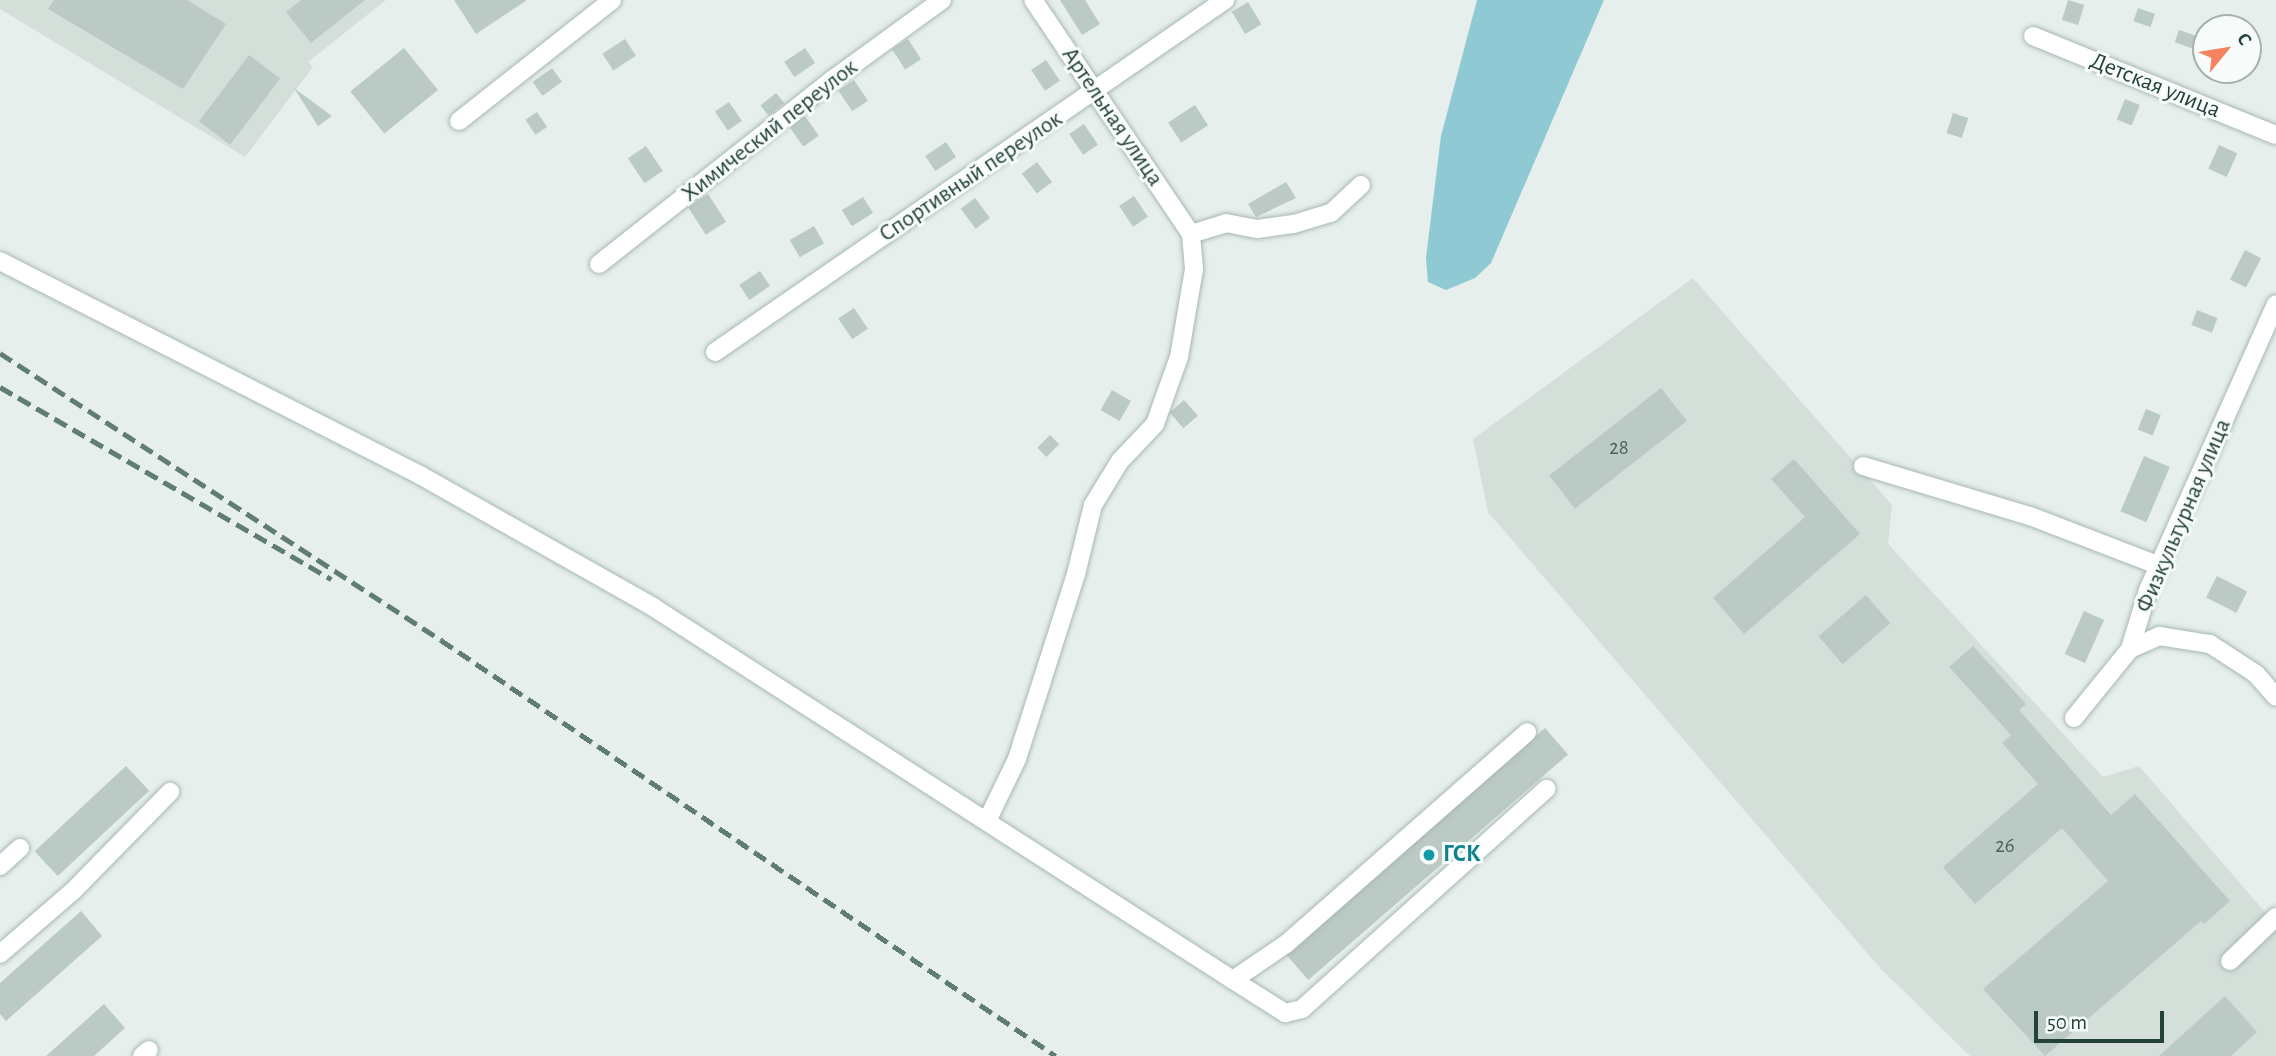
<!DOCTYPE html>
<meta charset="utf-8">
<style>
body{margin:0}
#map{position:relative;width:2276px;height:1056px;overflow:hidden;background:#e6efeb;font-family:"Alegreya Sans",sans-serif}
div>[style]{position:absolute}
.built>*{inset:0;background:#d4dfda}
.water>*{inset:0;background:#8ec9d4}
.building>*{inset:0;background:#bbcac4;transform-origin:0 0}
.roads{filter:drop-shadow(0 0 2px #a8b8b2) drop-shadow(0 0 2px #a8b8b2)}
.minor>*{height:18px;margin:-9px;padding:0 9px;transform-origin:9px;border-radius:9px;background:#fff}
.rail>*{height:5px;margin-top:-2.5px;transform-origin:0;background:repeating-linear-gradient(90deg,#5f7d75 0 14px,transparent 0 21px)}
.dots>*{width:19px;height:19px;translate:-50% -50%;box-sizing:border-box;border:4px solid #f7fbf9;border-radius:50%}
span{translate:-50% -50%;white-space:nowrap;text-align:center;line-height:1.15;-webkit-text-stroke:6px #f7fbf9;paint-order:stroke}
.number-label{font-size:21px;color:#4a645c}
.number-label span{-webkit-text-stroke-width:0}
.street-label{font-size:24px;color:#24423a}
.culture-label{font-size:24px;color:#0d838f;font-weight:700}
.left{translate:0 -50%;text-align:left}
.north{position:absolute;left:2192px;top:14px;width:70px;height:70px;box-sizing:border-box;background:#f7fbf9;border:2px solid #a3b1ad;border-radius:50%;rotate:60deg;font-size:19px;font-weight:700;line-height:28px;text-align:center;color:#24423a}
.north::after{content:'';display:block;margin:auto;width:24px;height:32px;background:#f4845f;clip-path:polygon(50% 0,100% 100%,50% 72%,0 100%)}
.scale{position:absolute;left:2034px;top:1011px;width:130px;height:32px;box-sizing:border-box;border:4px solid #24423a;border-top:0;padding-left:9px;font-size:21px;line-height:24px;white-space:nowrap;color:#24423a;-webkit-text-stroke:5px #f7fbf9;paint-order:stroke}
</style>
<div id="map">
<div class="built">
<div style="clip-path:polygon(0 0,386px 0,308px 62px,313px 67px,245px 157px,0 9px)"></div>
<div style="clip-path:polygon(1693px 278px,1892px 505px,1888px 544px,2103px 777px,2139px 766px,2276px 925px,2276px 1056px,1970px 1056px,1880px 968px,1488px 512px,1473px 439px)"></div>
</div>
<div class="water">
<div style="clip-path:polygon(1477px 0,1604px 0,1491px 263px,1475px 278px,1446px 290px,1428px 282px,1426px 258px,1441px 136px)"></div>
</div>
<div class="building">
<div style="clip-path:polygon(54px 0,187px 0,226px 24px,183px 89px,48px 9px)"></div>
<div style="clip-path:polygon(301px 0,365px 0,311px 43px,286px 12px)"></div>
<div style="clip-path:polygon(454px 0,527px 0,476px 34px)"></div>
<div style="clip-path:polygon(1060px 0,1085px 0,1100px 24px,1082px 35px)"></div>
<div style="left:2068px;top:0;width:17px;height:21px;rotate:17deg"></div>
<div style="left:1248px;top:2px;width:26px;height:19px;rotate:59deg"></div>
<div style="left:2138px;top:8px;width:18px;height:14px;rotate:19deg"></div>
<div style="left:2179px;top:30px;width:18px;height:13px;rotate:19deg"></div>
<div style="left:625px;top:39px;width:20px;height:27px;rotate:57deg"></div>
<div style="left:908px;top:39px;width:24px;height:19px;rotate:57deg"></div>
<div style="left:404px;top:48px;width:54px;height:69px;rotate:51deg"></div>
<div style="left:805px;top:48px;width:18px;height:25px;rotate:56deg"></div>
<div style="left:249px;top:55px;width:39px;height:83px;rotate:37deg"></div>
<div style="left:1046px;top:60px;width:25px;height:18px;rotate:56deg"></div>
<div style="left:552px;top:68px;width:17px;height:24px;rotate:54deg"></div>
<div style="left:854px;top:80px;width:25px;height:19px;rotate:56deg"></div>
<div style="clip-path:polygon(294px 88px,332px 116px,318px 126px)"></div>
<div style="left:776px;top:93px;width:13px;height:20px;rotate:51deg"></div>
<div style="left:2125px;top:99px;width:16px;height:22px;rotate:22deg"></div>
<div style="left:729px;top:102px;width:23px;height:17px;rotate:56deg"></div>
<div style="left:1195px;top:105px;width:24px;height:32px;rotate:57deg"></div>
<div style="left:537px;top:112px;width:18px;height:14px;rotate:56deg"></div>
<div style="left:1953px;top:113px;width:16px;height:21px;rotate:18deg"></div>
<div style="left:805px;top:116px;width:24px;height:19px;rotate:55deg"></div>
<div style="left:1084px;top:124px;width:25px;height:18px;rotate:56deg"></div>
<div style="left:946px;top:142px;width:18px;height:25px;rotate:56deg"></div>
<div style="left:2219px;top:145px;width:20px;height:26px;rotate:24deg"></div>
<div style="left:646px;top:146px;width:30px;height:22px;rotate:56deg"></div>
<div style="left:1037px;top:162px;width:25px;height:19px;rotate:53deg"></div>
<div style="clip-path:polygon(1286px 182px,1296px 198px,1256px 217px,1248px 204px)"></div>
<div style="left:708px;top:194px;width:33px;height:24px;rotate:57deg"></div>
<div style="left:1134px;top:196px;width:25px;height:18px;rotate:56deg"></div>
<div style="left:863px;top:197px;width:19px;height:25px;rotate:58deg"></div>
<div style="left:975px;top:198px;width:25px;height:18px;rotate:53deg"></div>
<div style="left:814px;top:226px;width:20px;height:28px;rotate:60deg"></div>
<div style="left:2245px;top:250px;width:18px;height:33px;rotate:27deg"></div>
<div style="left:760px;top:271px;width:18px;height:25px;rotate:56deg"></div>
<div style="left:854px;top:308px;width:25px;height:19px;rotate:56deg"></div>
<div style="left:2197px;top:310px;width:22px;height:16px;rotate:21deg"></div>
<div style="left:1661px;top:388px;width:42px;height:142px;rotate:52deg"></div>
<div style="left:1112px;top:390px;width:22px;height:23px;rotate:30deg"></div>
<div style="left:1184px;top:400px;width:21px;height:19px;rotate:49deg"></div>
<div style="left:2146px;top:409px;width:16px;height:22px;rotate:22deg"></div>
<div style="left:1050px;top:435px;width:13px;height:18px;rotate:45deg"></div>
<div style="left:2144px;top:456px;width:28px;height:60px;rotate:23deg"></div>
<div style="clip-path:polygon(1794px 459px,1860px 534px,1744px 634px,1713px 598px,1805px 517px,1771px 479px)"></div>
<div style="left:2217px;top:576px;width:34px;height:24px;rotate:27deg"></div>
<div style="left:1866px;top:595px;width:37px;height:63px;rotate:49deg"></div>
<div style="left:2084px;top:611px;width:22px;height:47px;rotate:24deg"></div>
<div style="clip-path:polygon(1973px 646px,2026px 704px,2019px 710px,2111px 815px,2135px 794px,2230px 901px,2204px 924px,2201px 921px,2045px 1056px,1983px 989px,2108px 881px,2062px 828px,1975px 904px,1943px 867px,2038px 784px,2002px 743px,2011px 735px,1949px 667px)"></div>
<div style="left:1545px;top:728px;width:35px;height:344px;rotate:49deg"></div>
<div style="left:126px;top:766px;width:34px;height:125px;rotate:47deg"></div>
<div style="clip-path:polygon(81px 911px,102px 936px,6px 1021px,0 1014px,0 983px)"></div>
<div style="clip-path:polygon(2225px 996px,2257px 1032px,2231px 1056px,2159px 1056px)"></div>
<div style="clip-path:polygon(104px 1004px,125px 1028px,94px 1056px,46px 1056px)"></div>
</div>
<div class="roads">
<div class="minor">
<div style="left:2033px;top:36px;width:262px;rotate:22.2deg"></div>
<div style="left:459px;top:121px;width:195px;rotate:-38.3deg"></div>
<div style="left:1191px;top:234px;width:37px;rotate:-17deg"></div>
<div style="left:1226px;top:223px;width:32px;rotate:11deg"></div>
<div style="left:1257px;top:229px;width:37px;rotate:-8deg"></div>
<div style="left:1294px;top:224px;width:39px;rotate:-17deg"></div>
<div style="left:1331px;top:213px;width:41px;rotate:-43deg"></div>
<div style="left:0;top:261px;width:471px;rotate:27deg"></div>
<div style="left:420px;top:475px;width:268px;rotate:29.5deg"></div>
<div style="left:653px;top:607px;width:690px;rotate:32.75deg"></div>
<div style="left:1233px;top:980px;width:64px;rotate:-34.2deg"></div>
<div style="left:1286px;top:944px;width:321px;rotate:-41.3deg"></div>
<div style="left:599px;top:264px;width:297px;rotate:-38.3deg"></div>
<div style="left:832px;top:80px;width:136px;rotate:-36deg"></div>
<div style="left:715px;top:352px;width:620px;rotate:-34.61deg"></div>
<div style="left:1863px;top:466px;width:174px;rotate:16.7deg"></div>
<div style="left:2030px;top:516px;width:139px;rotate:21deg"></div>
<div style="left:2130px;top:649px;width:32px;rotate:-24deg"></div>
<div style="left:2159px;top:636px;width:52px;rotate:8.9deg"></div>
<div style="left:2210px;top:644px;width:55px;rotate:33.1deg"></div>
<div style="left:2256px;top:674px;width:30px;rotate:49deg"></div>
<div style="left:2074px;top:718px;width:89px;rotate:-50.9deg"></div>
<div style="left:2130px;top:649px;width:62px;rotate:-73deg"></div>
<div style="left:2148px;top:590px;width:313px;rotate:-65.9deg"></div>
<div style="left:987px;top:821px;width:69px;rotate:-64.2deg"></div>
<div style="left:1017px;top:759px;width:194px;rotate:-72.3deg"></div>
<div style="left:1076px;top:574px;width:71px;rotate:-76.2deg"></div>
<div style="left:1093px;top:505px;width:52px;rotate:-58.5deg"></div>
<div style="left:1120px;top:461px;width:51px;rotate:-46.6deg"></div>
<div style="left:1155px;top:424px;width:71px;rotate:-70.3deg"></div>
<div style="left:1179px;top:357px;width:89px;rotate:-80.3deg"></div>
<div style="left:1194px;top:269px;width:35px;rotate:-95deg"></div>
<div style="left:1191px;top:234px;width:282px;rotate:-124deg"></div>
<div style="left:0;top:866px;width:27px;rotate:-42deg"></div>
<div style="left:0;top:954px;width:96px;rotate:-40.8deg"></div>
<div style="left:73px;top:891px;width:139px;rotate:-45.6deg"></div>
<div style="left:2230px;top:961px;width:64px;rotate:-43.7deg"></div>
<div style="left:1233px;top:980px;width:62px;rotate:32.4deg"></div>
<div style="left:1285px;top:1013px;width:17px;rotate:-13deg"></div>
<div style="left:1302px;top:1009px;width:329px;rotate:-42deg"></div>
<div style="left:142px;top:1056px;width:9px;rotate:-41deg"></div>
</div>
</div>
<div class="rail">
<div style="left:0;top:353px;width:526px;rotate:33.06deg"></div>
<div style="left:441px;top:640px;width:742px;rotate:34.08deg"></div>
<div style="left:0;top:387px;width:383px;rotate:30.1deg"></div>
</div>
<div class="dots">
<div style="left:1429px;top:855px;background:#0f9aa8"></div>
</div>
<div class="number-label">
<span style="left:1619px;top:448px">28</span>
<span style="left:2005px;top:846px">26</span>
</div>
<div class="street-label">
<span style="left:2155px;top:86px;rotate:22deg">Детская улица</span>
<span style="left:1112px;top:117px;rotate:56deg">Артельная улица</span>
<span style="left:770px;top:131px;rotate:-38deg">Химический переулок</span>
<span style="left:971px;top:177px;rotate:-34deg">Спортивный переулок</span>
<span style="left:2184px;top:516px;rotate:-67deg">Физкультурная улица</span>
</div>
<div class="culture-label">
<span class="left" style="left:1443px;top:855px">ГСК</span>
</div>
<div class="north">С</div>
<div class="scale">50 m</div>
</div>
